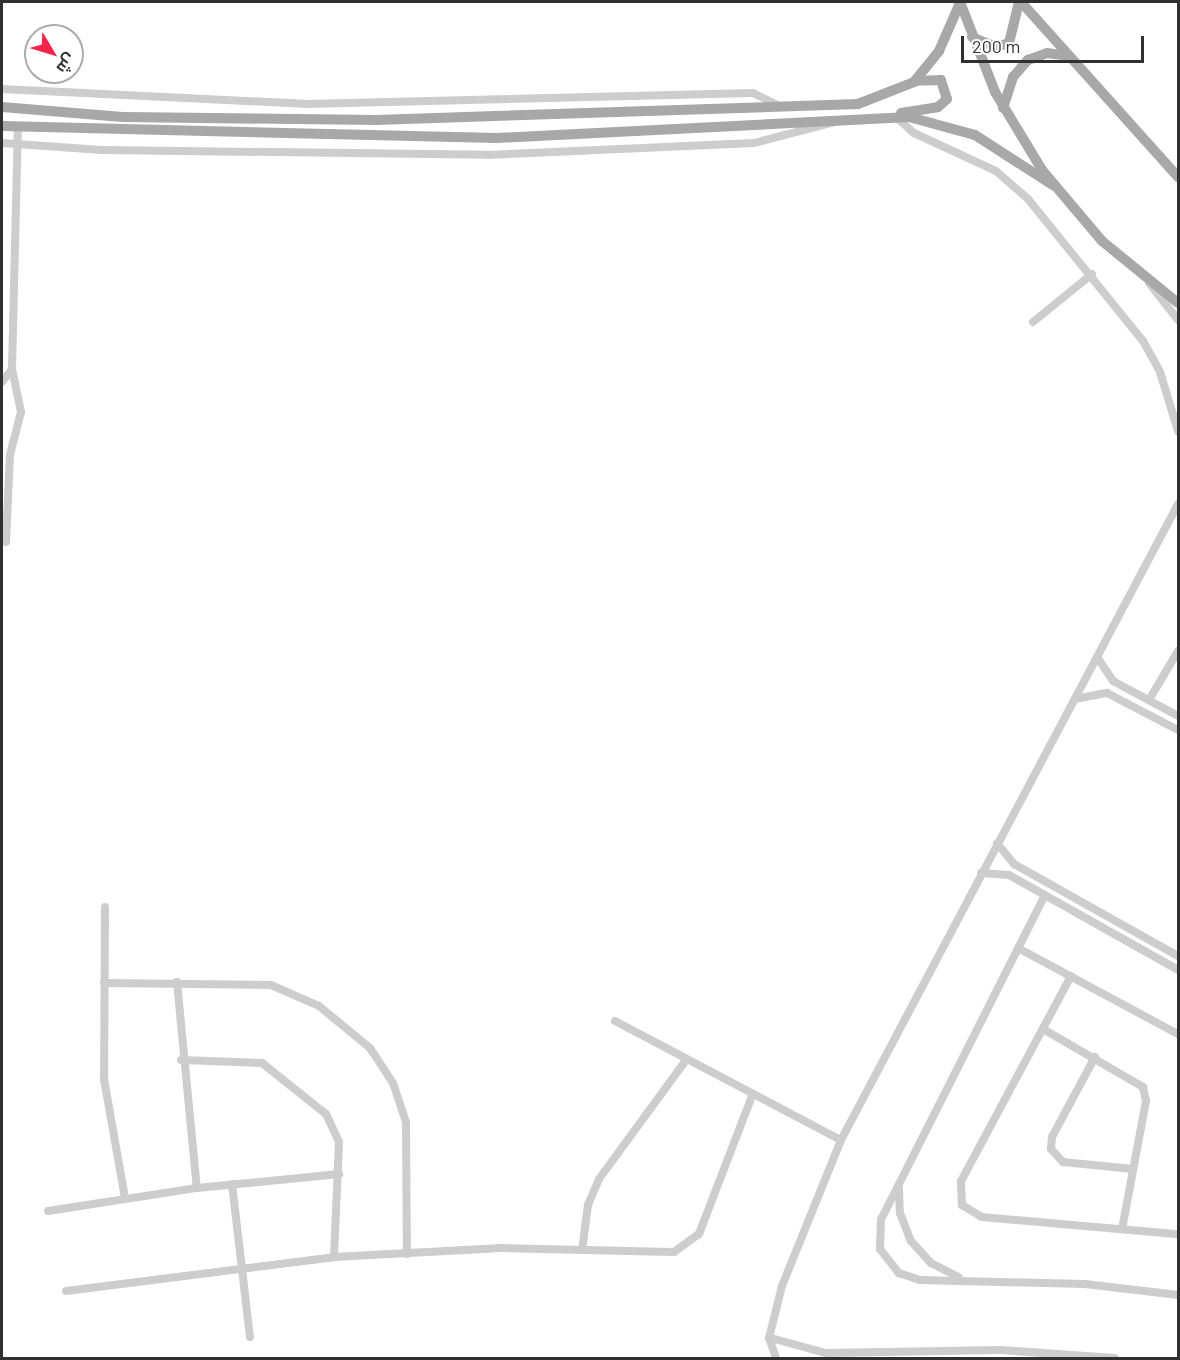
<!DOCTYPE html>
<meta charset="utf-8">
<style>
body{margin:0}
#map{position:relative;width:1180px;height:1360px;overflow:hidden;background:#fff;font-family:Barlow,Cairo,sans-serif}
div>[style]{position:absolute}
.minor>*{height:8px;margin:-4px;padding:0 4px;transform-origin:4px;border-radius:4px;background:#cdcdcd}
.major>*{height:10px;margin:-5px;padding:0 5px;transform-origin:5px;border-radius:5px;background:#a8a8a8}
span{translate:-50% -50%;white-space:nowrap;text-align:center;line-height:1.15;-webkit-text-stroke:6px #fff;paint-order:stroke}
.frame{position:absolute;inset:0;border:3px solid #303030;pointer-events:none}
.north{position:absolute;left:24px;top:24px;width:60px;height:60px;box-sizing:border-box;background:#fff;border:2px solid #acacac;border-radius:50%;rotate:128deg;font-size:16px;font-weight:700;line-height:24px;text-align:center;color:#303030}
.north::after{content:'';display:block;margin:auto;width:21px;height:27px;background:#f4244c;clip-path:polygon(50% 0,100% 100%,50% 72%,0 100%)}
.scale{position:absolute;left:961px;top:36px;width:183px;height:27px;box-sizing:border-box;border:3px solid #303030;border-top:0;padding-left:8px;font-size:18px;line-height:21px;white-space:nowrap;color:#303030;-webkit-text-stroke:4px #fff;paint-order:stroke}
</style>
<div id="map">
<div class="minor">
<div style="left:2px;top:89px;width:303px;rotate:2.8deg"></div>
<div style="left:305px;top:104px;width:448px;rotate:-1.4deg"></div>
<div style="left:753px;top:93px;width:32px;rotate:26deg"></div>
<div style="left:896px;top:117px;width:24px;rotate:42deg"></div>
<div style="left:914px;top:133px;width:90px;rotate:24.9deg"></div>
<div style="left:996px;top:171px;width:43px;rotate:41.2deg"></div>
<div style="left:1028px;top:199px;width:183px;rotate:51deg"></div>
<div style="left:1143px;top:341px;width:35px;rotate:61deg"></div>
<div style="left:1160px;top:372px;width:62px;rotate:73deg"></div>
<div style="left:2px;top:143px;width:100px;rotate:4deg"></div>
<div style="left:102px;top:150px;width:386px;rotate:0.7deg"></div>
<div style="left:488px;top:155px;width:266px;rotate:-2.6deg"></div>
<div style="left:754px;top:143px;width:84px;rotate:-14.5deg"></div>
<div style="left:1149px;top:283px;width:47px;rotate:51.9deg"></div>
<div style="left:1033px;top:322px;width:76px;rotate:-39.1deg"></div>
<div style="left:2px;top:382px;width:16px;rotate:-52deg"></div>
<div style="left:6px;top:542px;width:87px;rotate:-87.4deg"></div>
<div style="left:10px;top:455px;width:44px;rotate:-75.7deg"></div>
<div style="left:21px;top:412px;width:44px;rotate:-101.8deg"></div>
<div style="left:12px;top:369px;width:242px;rotate:-88.6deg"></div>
<div style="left:1097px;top:657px;width:29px;rotate:56deg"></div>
<div style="left:1113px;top:681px;width:74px;rotate:28.3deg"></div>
<div style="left:1075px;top:699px;width:33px;rotate:-11deg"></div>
<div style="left:1107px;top:693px;width:80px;rotate:27.5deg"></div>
<div style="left:1149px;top:700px;width:57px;rotate:-59.4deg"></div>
<div style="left:997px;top:843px;width:27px;rotate:51deg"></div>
<div style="left:1014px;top:864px;width:188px;rotate:29.3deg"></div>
<div style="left:981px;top:873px;width:28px;rotate:4deg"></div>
<div style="left:1009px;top:875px;width:194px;rotate:29.3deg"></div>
<div style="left:1045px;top:895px;width:363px;rotate:116.8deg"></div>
<div style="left:881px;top:1219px;width:30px;rotate:92deg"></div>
<div style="left:880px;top:1249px;width:31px;rotate:52deg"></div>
<div style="left:899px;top:1273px;width:21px;rotate:19deg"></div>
<div style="left:919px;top:1280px;width:166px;rotate:1.4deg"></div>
<div style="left:1085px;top:1284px;width:94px;rotate:6.7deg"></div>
<div style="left:105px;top:907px;width:172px;rotate:90.3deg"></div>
<div style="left:104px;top:1079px;width:121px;rotate:80deg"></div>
<div style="left:1018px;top:948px;width:182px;rotate:28.3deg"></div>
<div style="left:1071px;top:976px;width:233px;rotate:118.2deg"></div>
<div style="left:961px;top:1181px;width:24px;rotate:88deg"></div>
<div style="left:962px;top:1205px;width:23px;rotate:31deg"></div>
<div style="left:982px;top:1217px;width:197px;rotate:5deg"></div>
<div style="left:177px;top:982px;width:207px;rotate:84.5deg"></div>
<div style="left:104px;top:983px;width:167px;rotate:0.7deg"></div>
<div style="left:271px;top:985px;width:52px;rotate:23.6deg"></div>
<div style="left:319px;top:1006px;width:66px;rotate:39.5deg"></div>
<div style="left:370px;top:1048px;width:42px;rotate:56.7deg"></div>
<div style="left:393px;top:1083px;width:41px;rotate:71.6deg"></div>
<div style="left:406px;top:1122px;width:132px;rotate:89.6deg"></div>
<div style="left:615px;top:1021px;width:255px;rotate:27.8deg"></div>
<div style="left:1043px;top:1029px;width:116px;rotate:30.1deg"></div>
<div style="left:1143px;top:1087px;width:14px;rotate:78deg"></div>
<div style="left:1146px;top:1101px;width:130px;rotate:100.6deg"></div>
<div style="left:1095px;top:1057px;width:91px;rotate:118.3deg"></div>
<div style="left:1052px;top:1137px;width:12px;rotate:95deg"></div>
<div style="left:1051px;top:1149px;width:18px;rotate:47deg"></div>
<div style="left:1063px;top:1162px;width:70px;rotate:5.7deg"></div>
<div style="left:181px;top:1060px;width:81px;rotate:2.1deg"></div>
<div style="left:262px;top:1063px;width:82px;rotate:38.6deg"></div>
<div style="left:326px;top:1114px;width:31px;rotate:65deg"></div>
<div style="left:339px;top:1142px;width:115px;rotate:92.5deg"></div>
<div style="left:232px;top:1184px;width:154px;rotate:83.3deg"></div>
<div style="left:899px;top:1189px;width:24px;rotate:88deg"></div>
<div style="left:900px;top:1213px;width:30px;rotate:69deg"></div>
<div style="left:911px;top:1241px;width:30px;rotate:48deg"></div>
<div style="left:931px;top:1263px;width:31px;rotate:27deg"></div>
<div style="left:48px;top:1211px;width:151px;rotate:-8.8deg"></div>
<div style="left:197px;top:1188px;width:143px;rotate:-5.6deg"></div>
<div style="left:582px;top:1250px;width:45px;rotate:-82.4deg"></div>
<div style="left:588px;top:1205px;width:28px;rotate:-67deg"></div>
<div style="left:599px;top:1179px;width:147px;rotate:-53.8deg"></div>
<div style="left:66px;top:1291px;width:270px;rotate:-7.2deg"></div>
<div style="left:334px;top:1257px;width:168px;rotate:-3.1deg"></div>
<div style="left:502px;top:1248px;width:172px;rotate:1.3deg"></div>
<div style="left:674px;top:1252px;width:31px;rotate:-36deg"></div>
<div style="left:699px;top:1234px;width:148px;rotate:-69deg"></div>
<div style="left:771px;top:1338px;width:57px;rotate:15.3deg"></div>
<div style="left:826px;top:1353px;width:174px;rotate:-1deg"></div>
<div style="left:1000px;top:1350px;width:115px;rotate:4deg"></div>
<div style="left:776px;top:1358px;width:21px;rotate:-109deg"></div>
<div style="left:769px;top:1338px;width:54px;rotate:-76deg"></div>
<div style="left:782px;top:1286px;width:157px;rotate:-68deg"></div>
<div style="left:841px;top:1140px;width:720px;rotate:-62.08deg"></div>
</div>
<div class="major">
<div style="left:960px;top:2px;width:97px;rotate:68.7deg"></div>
<div style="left:995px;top:92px;width:91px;rotate:58.9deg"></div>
<div style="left:1042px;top:170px;width:93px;rotate:49.8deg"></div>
<div style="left:1102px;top:241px;width:98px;rotate:39.2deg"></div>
<div style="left:1021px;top:2px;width:235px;rotate:48.1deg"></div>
<div style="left:972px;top:37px;width:26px;rotate:23deg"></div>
<div style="left:996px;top:47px;width:14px;rotate:-17deg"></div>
<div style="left:1009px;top:43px;width:42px;rotate:-76.3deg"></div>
<div style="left:2px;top:107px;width:121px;rotate:4.7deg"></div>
<div style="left:123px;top:117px;width:253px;rotate:0.7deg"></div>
<div style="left:376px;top:120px;width:482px;rotate:-1.9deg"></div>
<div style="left:858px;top:104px;width:60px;rotate:-21.4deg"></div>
<div style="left:914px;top:82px;width:40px;rotate:-51deg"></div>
<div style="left:939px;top:51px;width:52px;rotate:-66.4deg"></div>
<div style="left:1003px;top:108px;width:33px;rotate:-72deg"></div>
<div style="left:1013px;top:77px;width:23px;rotate:-49deg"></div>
<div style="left:1028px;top:60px;width:20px;rotate:-20deg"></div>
<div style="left:1047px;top:53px;width:21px;rotate:8deg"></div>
<div style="left:901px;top:113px;width:37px;rotate:-9deg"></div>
<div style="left:938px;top:107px;width:12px;rotate:-42deg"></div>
<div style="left:947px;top:99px;width:20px;rotate:-108deg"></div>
<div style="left:941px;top:80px;width:25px;rotate:178deg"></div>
<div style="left:2px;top:126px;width:495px;rotate:1.4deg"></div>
<div style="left:497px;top:138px;width:413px;rotate:-2.9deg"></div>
<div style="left:909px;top:117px;width:68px;rotate:15.3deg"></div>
<div style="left:975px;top:135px;width:94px;rotate:32.8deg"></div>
</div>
<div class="frame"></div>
<div class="north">ش</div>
<div class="scale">200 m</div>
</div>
